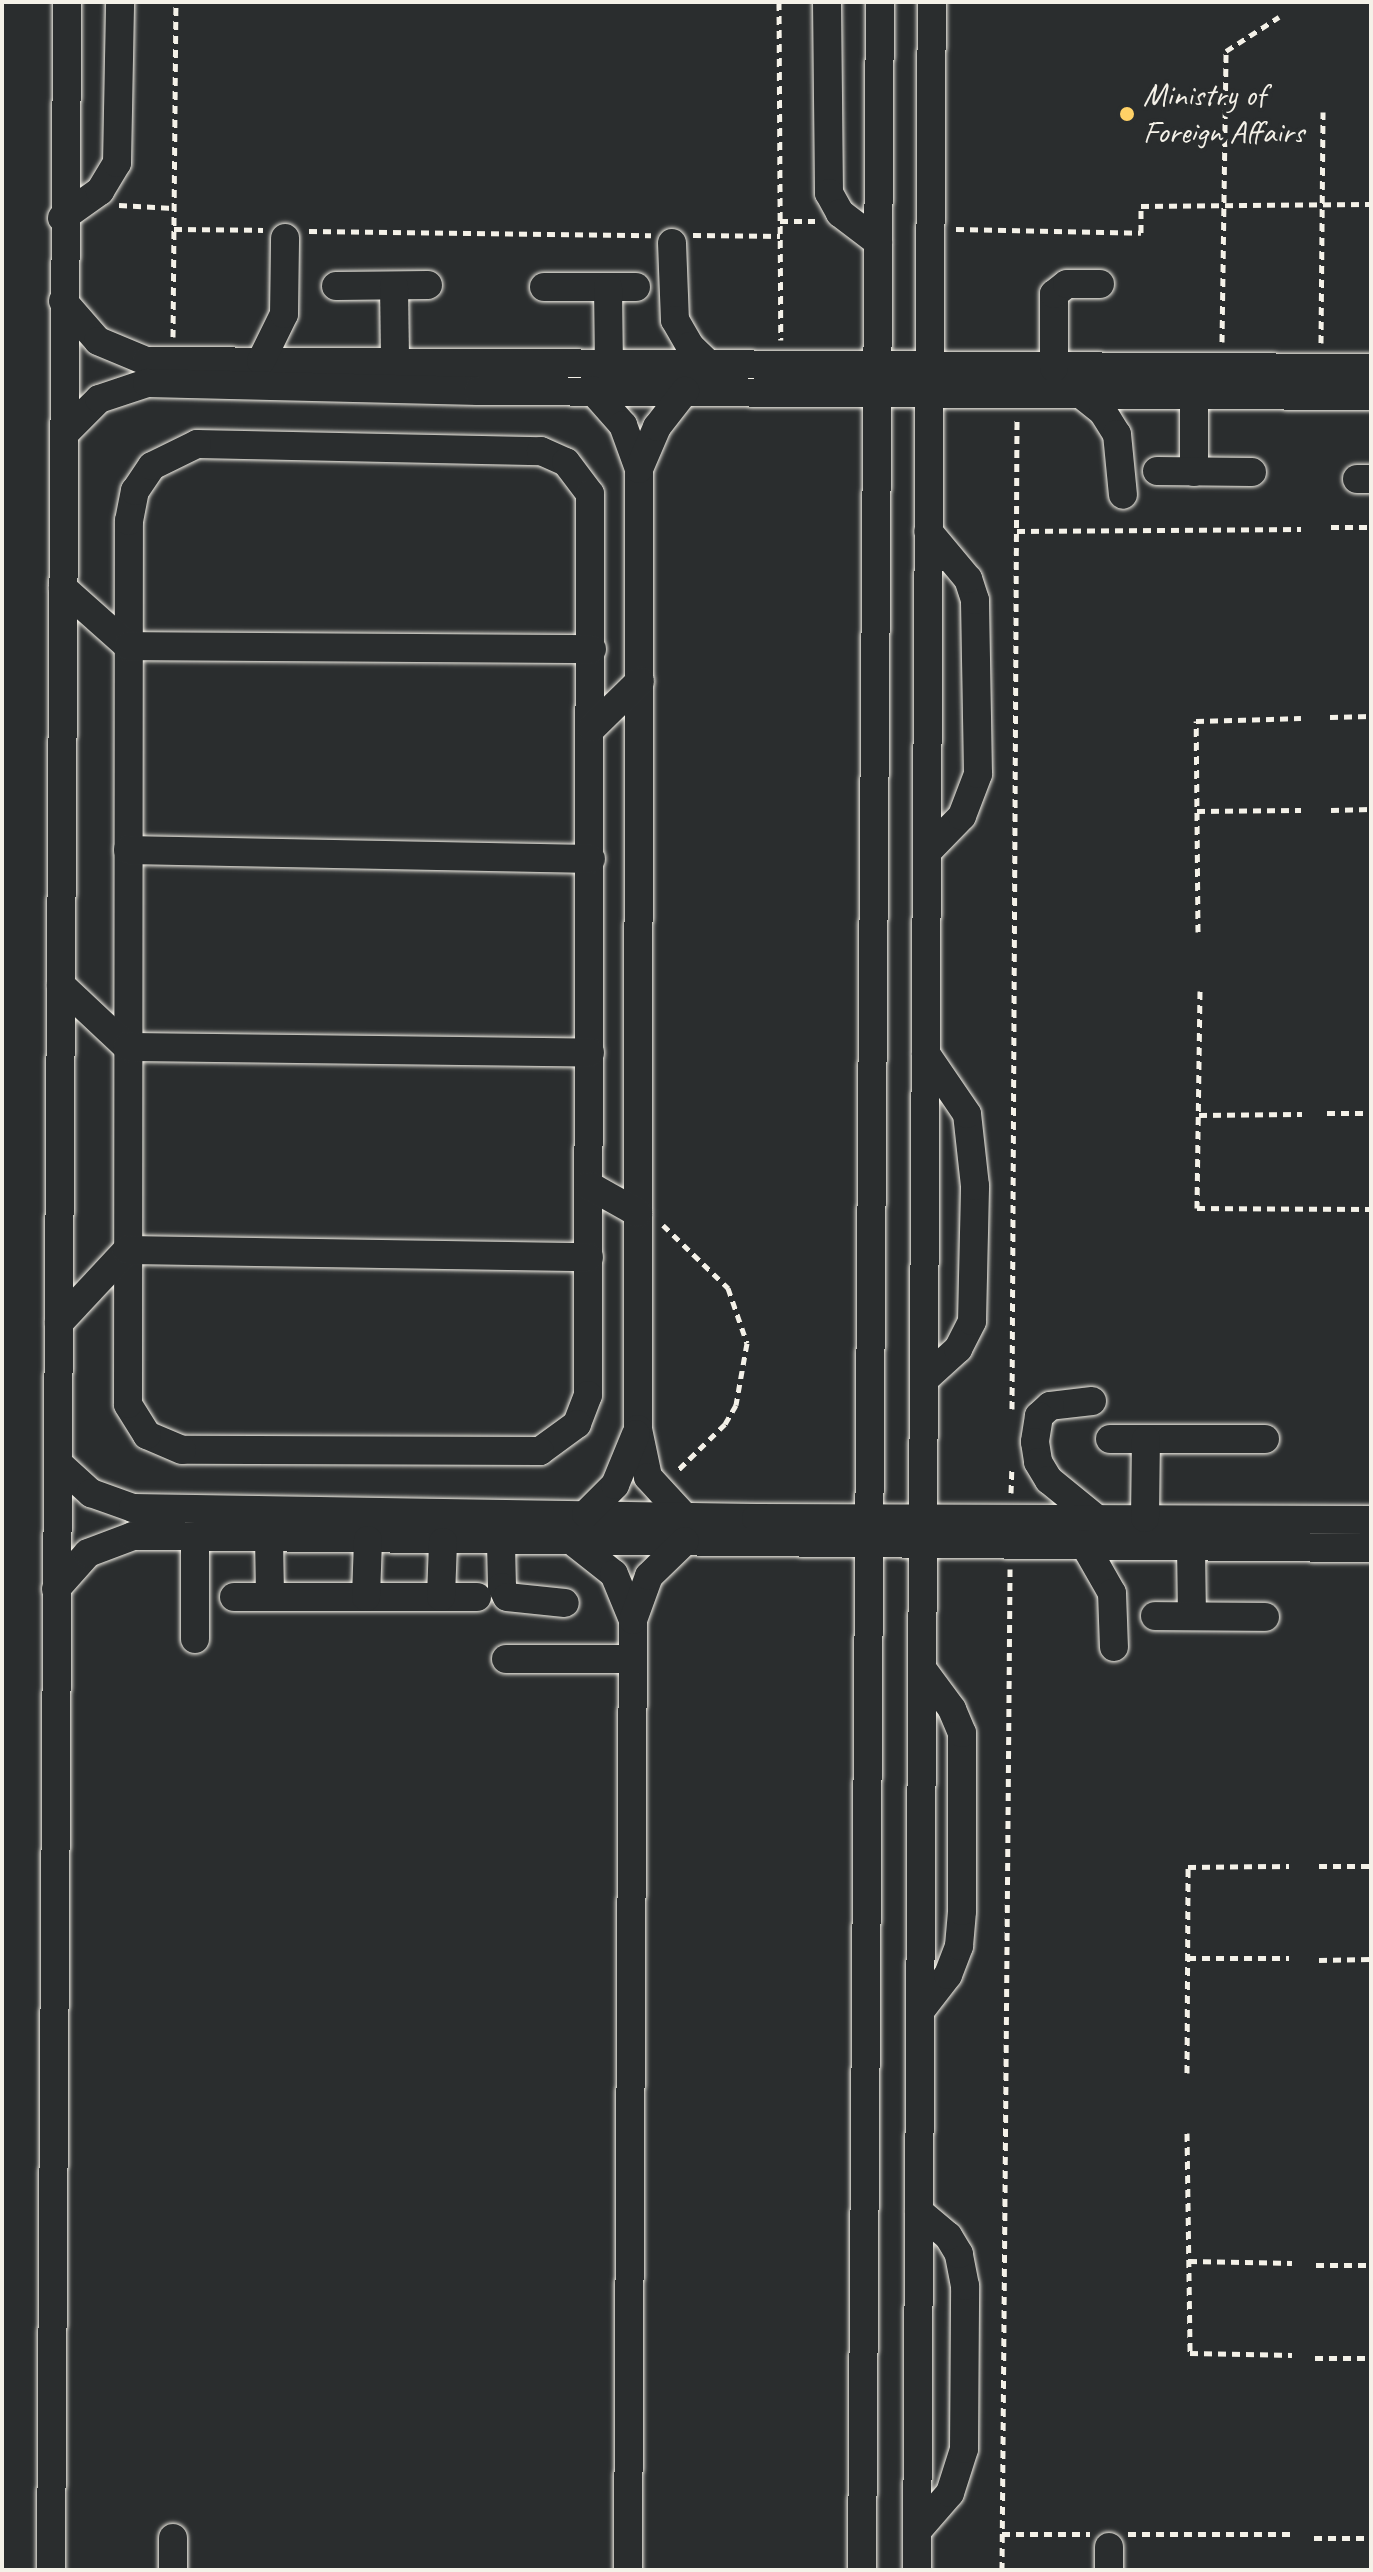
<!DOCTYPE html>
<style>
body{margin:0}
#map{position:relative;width:1373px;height:2572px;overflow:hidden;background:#2a2d2e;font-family:Caveat,sans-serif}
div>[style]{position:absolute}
.path>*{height:5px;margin-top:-2.5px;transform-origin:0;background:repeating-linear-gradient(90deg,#f4f1e8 0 8px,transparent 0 14px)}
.roads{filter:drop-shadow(0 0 2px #f4f1e8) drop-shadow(0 0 2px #f4f1e8)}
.minor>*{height:28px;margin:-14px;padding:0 14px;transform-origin:14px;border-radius:14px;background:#2a2d2e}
.dots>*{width:22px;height:22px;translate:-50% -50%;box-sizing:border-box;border:4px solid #2a2d2e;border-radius:50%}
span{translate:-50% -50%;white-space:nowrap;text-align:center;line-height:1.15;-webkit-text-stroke:8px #2a2d2e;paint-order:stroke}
.poi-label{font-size:32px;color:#f4f1e8}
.left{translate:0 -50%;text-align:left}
.frame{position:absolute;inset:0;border:4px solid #f4f1e8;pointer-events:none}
</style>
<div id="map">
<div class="path">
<div style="left:779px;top:2px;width:338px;rotate:89.7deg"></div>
<div style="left:1369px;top:34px;width:2px"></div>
<div style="left:119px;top:205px;width:54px;rotate:3.2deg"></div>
<div style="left:780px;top:221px;width:35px"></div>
<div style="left:174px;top:229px;width:89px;rotate:0.6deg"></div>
<div style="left:956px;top:229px;width:185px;rotate:1.2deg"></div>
<div style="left:1141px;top:233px;width:27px;rotate:-90deg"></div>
<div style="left:1141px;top:206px;width:230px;rotate:-0.5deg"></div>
<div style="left:309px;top:231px;width:342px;rotate:0.7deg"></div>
<div style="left:693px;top:235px;width:87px;rotate:0.7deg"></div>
<div style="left:173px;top:337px;width:335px;rotate:-89.5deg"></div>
<div style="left:1222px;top:342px;width:291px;rotate:-89.2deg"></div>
<div style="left:1226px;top:51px;width:63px;rotate:-32.7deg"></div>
<div style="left:1321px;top:343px;width:231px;rotate:-89.5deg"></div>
<div style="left:1331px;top:527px;width:40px"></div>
<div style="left:1017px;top:531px;width:284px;rotate:-0.4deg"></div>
<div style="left:1330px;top:717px;width:41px;rotate:-1.4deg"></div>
<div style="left:1331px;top:810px;width:40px;rotate:-1.4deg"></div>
<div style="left:1197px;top:811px;width:104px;rotate:-0.6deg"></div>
<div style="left:1198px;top:932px;width:211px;rotate:-90.5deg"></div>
<div style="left:1196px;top:721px;width:105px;rotate:-1.6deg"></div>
<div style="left:1200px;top:991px;width:217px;rotate:90.8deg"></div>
<div style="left:1197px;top:1208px;width:174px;rotate:0.3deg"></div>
<div style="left:1327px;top:1113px;width:44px"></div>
<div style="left:1199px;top:1115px;width:103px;rotate:-0.6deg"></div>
<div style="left:663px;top:1225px;width:91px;rotate:44.1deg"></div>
<div style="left:728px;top:1288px;width:58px;rotate:70.9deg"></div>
<div style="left:747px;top:1343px;width:63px;rotate:100.1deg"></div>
<div style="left:736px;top:1405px;width:22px;rotate:120deg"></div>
<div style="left:725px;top:1424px;width:67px;rotate:135.6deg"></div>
<div style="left:1012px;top:1409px;width:990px;rotate:-89.71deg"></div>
<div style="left:1011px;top:1493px;width:26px;rotate:-88deg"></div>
<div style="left:1319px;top:1866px;width:52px"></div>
<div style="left:1188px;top:1958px;width:101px"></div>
<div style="left:1319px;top:1960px;width:52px;rotate:-1.1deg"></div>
<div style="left:1187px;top:2073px;width:206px;rotate:-89.7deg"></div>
<div style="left:1188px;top:1867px;width:101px;rotate:-0.6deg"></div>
<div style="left:1187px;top:2133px;width:220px;rotate:89.2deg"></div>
<div style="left:1190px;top:2353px;width:102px;rotate:1.1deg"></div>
<div style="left:1189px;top:2261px;width:103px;rotate:1.1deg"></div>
<div style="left:1316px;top:2265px;width:55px"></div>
<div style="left:1315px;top:2358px;width:56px"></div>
<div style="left:1002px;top:2534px;width:88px"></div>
<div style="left:1128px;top:2534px;width:163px"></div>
<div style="left:1314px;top:2538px;width:57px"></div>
<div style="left:1002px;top:2570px;width:1001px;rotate:-89.54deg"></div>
</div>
<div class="roads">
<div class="minor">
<div style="left:827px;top:2px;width:191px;rotate:89.4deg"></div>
<div style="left:829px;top:193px;width:23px;rotate:61deg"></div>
<div style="left:840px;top:213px;width:48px;rotate:37.3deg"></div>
<div style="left:62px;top:218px;width:47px;rotate:-35.4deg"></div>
<div style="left:100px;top:191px;width:33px;rotate:-59deg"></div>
<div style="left:117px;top:163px;width:161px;rotate:-88.9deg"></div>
<div style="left:672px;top:243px;width:77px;rotate:87.8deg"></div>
<div style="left:675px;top:320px;width:30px;rotate:60deg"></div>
<div style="left:690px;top:346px;width:28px;rotate:44deg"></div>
<div style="left:336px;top:286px;width:92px;rotate:-0.6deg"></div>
<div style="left:394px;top:286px;width:76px;rotate:89.2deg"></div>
<div style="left:544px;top:287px;width:92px"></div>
<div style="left:608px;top:287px;width:77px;rotate:89.3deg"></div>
<div style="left:63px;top:301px;width:53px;rotate:48.8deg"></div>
<div style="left:98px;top:341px;width:52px;rotate:22.6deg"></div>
<div style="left:146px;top:361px;width:1225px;rotate:0.33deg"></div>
<div style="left:261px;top:361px;width:52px;rotate:-63.9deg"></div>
<div style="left:284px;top:314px;width:76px;rotate:-89.2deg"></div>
<div style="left:1054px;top:368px;width:74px;rotate:-90deg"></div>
<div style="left:1054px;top:294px;width:16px;rotate:-38deg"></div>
<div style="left:1067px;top:284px;width:33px"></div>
<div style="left:592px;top:390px;width:47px;rotate:48.5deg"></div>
<div style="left:623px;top:425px;width:47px;rotate:70deg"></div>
<div style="left:639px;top:469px;width:960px;rotate:90.06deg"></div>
<div style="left:638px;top:1429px;width:49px;rotate:78.2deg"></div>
<div style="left:648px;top:1477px;width:50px;rotate:47.4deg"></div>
<div style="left:1082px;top:395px;width:27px;rotate:39deg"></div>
<div style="left:1103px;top:412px;width:26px;rotate:58deg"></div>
<div style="left:1117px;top:434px;width:61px;rotate:84.4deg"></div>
<div style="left:1194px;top:395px;width:77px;rotate:90deg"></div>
<div style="left:64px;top:434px;width:49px;rotate:-45deg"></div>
<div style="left:99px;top:399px;width:51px;rotate:-18.4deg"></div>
<div style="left:147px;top:383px;width:331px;rotate:1.4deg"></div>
<div style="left:478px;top:391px;width:893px;rotate:0.32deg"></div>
<div style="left:197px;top:444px;width:344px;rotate:1.2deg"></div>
<div style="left:541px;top:451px;width:27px;rotate:24deg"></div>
<div style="left:566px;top:462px;width:40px;rotate:53deg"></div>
<div style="left:590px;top:494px;width:901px;rotate:90.13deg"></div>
<div style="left:588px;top:1395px;width:31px;rotate:111deg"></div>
<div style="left:577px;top:1424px;width:46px;rotate:143.9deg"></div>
<div style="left:540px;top:1451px;width:358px;rotate:-179.8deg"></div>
<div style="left:182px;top:1450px;width:38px;rotate:-157deg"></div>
<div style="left:147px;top:1435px;width:36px;rotate:-122deg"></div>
<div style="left:128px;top:1404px;width:883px;rotate:-89.94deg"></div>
<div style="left:129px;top:521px;width:31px;rotate:-79deg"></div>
<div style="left:135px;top:491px;width:30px;rotate:-56deg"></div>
<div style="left:152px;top:466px;width:50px;rotate:-26.1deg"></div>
<div style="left:639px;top:469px;width:46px;rotate:-66.8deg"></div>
<div style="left:657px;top:427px;width:46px;rotate:-52.1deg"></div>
<div style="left:1157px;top:471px;width:95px;rotate:0.6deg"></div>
<div style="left:1357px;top:479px;width:14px"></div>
<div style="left:63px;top:588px;width:87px;rotate:41.7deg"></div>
<div style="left:128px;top:646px;width:464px;rotate:0.4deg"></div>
<div style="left:592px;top:728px;width:67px;rotate:-44.4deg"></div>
<div style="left:128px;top:850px;width:463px;rotate:1.1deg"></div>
<div style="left:927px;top:852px;width:50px;rotate:-45.8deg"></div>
<div style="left:962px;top:816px;width:45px;rotate:-69.1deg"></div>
<div style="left:978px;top:774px;width:174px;rotate:-91deg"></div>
<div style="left:975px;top:600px;width:22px;rotate:-108deg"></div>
<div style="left:968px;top:579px;width:62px;rotate:-129.8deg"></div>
<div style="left:61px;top:985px;width:91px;rotate:43.2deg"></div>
<div style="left:127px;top:1047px;width:463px;rotate:0.7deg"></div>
<div style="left:590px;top:1186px;width:55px;rotate:29.4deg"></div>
<div style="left:59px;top:1323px;width:100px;rotate:-47deg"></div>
<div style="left:127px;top:1250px;width:462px;rotate:0.9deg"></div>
<div style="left:925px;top:1379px;width:45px;rotate:-42.3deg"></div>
<div style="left:958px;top:1349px;width:31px;rotate:-63deg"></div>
<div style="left:972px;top:1321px;width:135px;rotate:-88.7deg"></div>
<div style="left:975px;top:1186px;width:72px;rotate:-96.3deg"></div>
<div style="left:967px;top:1114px;width:73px;rotate:-124.3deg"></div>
<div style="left:1092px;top:1401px;width:42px;rotate:173.2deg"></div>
<div style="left:1050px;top:1406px;width:15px;rotate:138deg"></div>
<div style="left:1039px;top:1416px;width:26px;rotate:99deg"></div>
<div style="left:1035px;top:1442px;width:20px;rotate:81deg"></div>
<div style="left:1038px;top:1462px;width:21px;rotate:59deg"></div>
<div style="left:1049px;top:1480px;width:60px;rotate:39deg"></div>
<div style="left:1110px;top:1439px;width:155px"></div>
<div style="left:58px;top:1463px;width:45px;rotate:42.3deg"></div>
<div style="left:91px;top:1493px;width:45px;rotate:19.7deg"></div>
<div style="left:133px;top:1508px;width:623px;rotate:0.92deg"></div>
<div style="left:756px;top:1518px;width:615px;rotate:0.19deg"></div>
<div style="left:586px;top:1514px;width:41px;rotate:-45deg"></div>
<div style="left:615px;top:1485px;width:55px;rotate:-67.6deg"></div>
<div style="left:1145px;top:1518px;width:79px;rotate:-89.3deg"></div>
<div style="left:195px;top:1537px;width:102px;rotate:90deg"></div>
<div style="left:269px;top:1538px;width:59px;rotate:89deg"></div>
<div style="left:501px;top:1543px;width:44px;rotate:88.7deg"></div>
<div style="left:502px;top:1587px;width:11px;rotate:63deg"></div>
<div style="left:507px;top:1597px;width:58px;rotate:5.9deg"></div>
<div style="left:576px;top:1544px;width:48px;rotate:38.3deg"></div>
<div style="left:614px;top:1574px;width:50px;rotate:67.6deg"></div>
<div style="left:1084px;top:1544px;width:56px;rotate:60.3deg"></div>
<div style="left:1112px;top:1593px;width:54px;rotate:87.9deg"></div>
<div style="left:1191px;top:1546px;width:70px;rotate:89.2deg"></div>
<div style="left:56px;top:1589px;width:48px;rotate:-48.4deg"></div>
<div style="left:88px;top:1553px;width:48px;rotate:-20.7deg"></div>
<div style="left:133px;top:1536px;width:1238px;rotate:0.56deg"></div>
<div style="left:234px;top:1597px;width:243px"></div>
<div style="left:366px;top:1597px;width:57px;rotate:-88deg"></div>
<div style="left:441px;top:1597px;width:55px;rotate:-87.9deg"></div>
<div style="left:1155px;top:1616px;width:110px;rotate:0.5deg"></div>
<div style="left:506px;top:1659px;width:127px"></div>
<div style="left:921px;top:2010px;width:44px;rotate:-52.4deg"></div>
<div style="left:948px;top:1975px;width:31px;rotate:-69deg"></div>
<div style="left:959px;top:1946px;width:35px;rotate:-85deg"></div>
<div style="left:962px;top:1911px;width:178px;rotate:-90deg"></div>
<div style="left:962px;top:1733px;width:26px;rotate:-113deg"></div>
<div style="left:952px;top:1709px;width:49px;rotate:-126.6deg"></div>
<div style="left:917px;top:2531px;width:50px;rotate:-49deg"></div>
<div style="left:950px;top:2493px;width:46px;rotate:-72.3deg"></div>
<div style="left:964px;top:2449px;width:163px;rotate:-89.6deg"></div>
<div style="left:965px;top:2286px;width:33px;rotate:-101deg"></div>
<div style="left:959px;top:2254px;width:21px;rotate:-121deg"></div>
<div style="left:948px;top:2236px;width:38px;rotate:-140deg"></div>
<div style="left:51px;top:2570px;width:2568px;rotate:-89.64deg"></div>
<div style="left:173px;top:2570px;width:32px;rotate:-90deg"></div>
<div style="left:628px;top:2570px;width:950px;rotate:-89.7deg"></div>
<div style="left:633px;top:1620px;width:47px;rotate:-70deg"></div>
<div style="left:649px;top:1576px;width:50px;rotate:-44.2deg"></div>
<div style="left:862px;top:2570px;width:2568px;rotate:-89.6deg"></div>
<div style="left:917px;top:2570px;width:2568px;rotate:-89.67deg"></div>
<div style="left:1109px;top:2570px;width:23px;rotate:-90deg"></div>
</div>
</div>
<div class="dots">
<div style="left:1127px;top:114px;background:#ffd166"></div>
</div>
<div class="poi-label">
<span class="left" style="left:1143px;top:114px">Ministry of<br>Foreign Affairs</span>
</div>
<div class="frame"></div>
</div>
